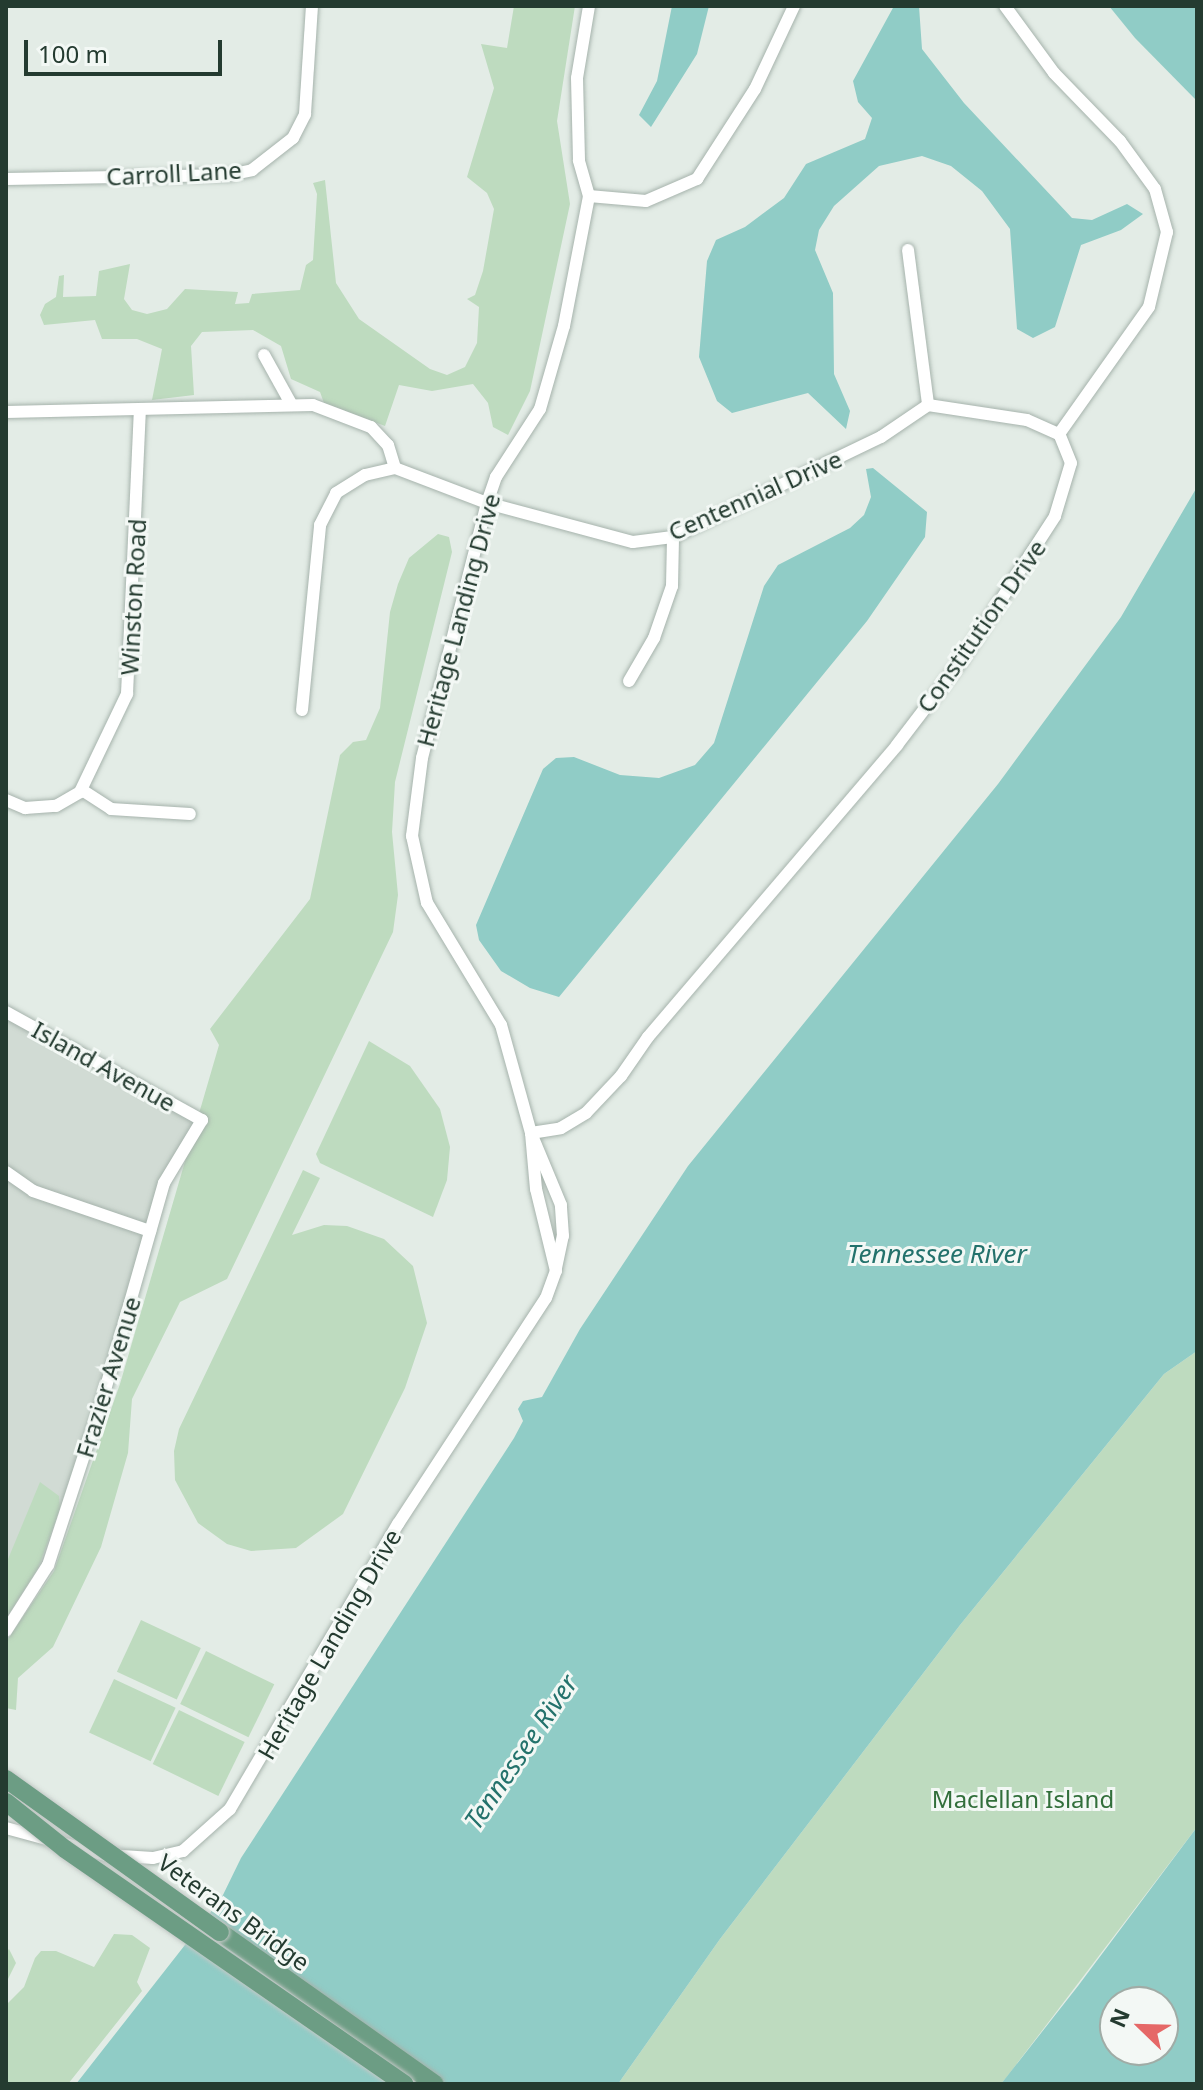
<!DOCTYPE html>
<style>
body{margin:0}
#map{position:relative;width:1203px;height:2090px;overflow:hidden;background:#e3ece6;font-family:"Noto Sans",sans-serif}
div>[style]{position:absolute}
.built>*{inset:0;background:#d1dbd4}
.green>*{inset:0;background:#bedbbf;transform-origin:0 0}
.water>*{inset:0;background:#90ccc6}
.roads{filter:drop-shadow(0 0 2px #a6b3ac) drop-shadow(0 0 2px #a6b3ac)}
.minor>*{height:12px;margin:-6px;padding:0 6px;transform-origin:6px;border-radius:6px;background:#fff}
.primary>*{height:18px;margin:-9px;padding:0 9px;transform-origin:9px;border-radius:9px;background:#6c9d84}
.bridges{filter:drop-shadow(0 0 2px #c2c8c5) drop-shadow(0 0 2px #c2c8c5)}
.primary-bridge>*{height:18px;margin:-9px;padding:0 9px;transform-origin:9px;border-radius:9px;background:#6c9d84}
span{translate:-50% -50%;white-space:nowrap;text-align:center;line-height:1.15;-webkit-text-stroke:6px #f3f8f5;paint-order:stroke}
.street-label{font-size:24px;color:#243b30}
.park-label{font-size:24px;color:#326f3b}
.water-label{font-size:26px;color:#24726c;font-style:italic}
.frame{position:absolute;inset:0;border:8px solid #243b30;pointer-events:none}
.north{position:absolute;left:1099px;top:1986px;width:80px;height:80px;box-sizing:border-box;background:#f3f8f5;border:2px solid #a0aca6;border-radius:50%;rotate:293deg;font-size:22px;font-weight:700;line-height:32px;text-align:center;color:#243b30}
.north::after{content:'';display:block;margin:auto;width:28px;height:36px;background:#e56867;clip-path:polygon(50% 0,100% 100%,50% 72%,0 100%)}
.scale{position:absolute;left:24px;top:40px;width:198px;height:36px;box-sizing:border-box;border:4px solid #243b30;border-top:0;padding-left:10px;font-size:24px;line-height:28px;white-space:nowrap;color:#243b30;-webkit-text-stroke:6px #f3f8f5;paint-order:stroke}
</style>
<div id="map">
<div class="built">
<div style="clip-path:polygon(6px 1013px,202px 1120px,164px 1183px,48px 1565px,6px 1631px)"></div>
</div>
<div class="green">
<div style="clip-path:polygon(514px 6px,575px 6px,557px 121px,570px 204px,530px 391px,508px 435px,493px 427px,488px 403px,473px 384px,432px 391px,399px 385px,385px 426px,324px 403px,320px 392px,291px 379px,281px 346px,253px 330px,202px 332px,191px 346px,194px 395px,152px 400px,162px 349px,137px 339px,102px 339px,95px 320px,44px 325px,40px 315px,45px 304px,56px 297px,59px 276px,64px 275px,63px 297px,96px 296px,99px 271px,130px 264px,124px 299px,132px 310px,147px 314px,167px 309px,185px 289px,238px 292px,235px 304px,249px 303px,252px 294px,300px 290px,306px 265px,313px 260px,317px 194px,313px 183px,325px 180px,336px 283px,359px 319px,430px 369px,447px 375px,465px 367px,477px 343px,479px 307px,467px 299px,475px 295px,483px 271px,494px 209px,487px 193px,467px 177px,494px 88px,481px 44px,507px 48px)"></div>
<div style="clip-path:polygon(438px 534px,449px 537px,452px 552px,395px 782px,392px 832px,398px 895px,393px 932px,227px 1279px,180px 1302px,132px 1399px,128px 1453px,101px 1547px,53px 1647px,18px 1678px,16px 1710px,6px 1708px,6px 1642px,54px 1571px,120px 1384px,219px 1045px,210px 1029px,310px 899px,340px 755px,353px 742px,366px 740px,380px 708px,390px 612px,398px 584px,409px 558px)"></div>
<div style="clip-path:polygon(369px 1041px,410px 1066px,440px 1109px,450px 1147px,447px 1180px,433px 1217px,320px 1163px,316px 1154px)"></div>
<div style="clip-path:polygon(303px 1170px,320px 1178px,292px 1235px,324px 1225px,347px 1226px,384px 1239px,413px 1266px,427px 1323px,405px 1388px,343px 1514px,296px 1548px,251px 1551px,227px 1544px,198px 1523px,175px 1480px,174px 1451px,179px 1429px)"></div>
<div style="clip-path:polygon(1197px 1351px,1197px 1827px,1006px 2078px,1001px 2084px,618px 2084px,720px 1939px,960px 1625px,1164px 1374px)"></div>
<div style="clip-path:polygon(40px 1482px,59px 1496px,60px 1509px,38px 1568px,6px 1618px,6px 1564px)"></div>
<div style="left:141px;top:1620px;width:66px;height:57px;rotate:25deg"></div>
<div style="left:206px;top:1651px;width:76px;height:59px;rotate:26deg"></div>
<div style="left:114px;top:1679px;width:68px;height:59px;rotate:25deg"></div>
<div style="left:179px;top:1710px;width:73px;height:60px;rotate:26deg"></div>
<div style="clip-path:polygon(114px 1934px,132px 1935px,150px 1948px,137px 1982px,142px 1991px,68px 2084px,8px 2084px,6px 2005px,24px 1987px,35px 1958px,41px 1951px,56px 1951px,94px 1967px)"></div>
<div style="clip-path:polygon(9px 1949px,16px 1963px,6px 1983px,6px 1953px)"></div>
</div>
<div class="water">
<div style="clip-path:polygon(672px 6px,709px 6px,697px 54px,651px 127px,639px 115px,657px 81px)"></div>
<div style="clip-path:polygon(894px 6px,919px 6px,922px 49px,964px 103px,1072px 218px,1092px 220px,1127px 204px,1143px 214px,1121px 230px,1081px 245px,1055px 327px,1033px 338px,1017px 329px,1010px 229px,982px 191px,951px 166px,922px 156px,879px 166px,834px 206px,819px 230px,815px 250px,833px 293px,834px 374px,850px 411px,846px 429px,808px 393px,732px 413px,717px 401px,699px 357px,707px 261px,716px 240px,745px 227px,784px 198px,806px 164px,865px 139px,872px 118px,858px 102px,853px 81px)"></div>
<div style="clip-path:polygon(1109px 6px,1197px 6px,1197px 101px,1135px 38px)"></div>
<div style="clip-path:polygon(873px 468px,927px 512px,925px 537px,867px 621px,559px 997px,530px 988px,501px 971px,479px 940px,476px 925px,543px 769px,556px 758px,574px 757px,620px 775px,659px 778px,695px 765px,714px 743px,764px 586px,778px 565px,850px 528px,864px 515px,871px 497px,866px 469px)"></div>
<div style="clip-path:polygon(1197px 487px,1197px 1351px,1164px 1374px,960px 1625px,720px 1939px,618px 2084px,76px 2084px,221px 1899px,241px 1858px,514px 1438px,523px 1421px,518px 1409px,523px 1401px,542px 1397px,580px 1329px,688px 1166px,998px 784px,1121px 617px)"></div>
<div style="clip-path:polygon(evenodd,1197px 1827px,1197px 2084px,1001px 2084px,1078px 1986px,1197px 1827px,1163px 2002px,1163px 2050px,1115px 2050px,1115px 2002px,1163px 2002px)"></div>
</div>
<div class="roads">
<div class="minor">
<div style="left:1005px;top:6px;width:83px;rotate:53.8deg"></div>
<div style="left:1054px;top:73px;width:95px;rotate:45.9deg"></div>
<div style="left:1120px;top:141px;width:59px;rotate:53.9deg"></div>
<div style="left:1155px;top:189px;width:45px;rotate:74.4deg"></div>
<div style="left:1167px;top:232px;width:77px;rotate:103.5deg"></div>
<div style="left:1149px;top:307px;width:156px;rotate:125.3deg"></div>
<div style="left:6px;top:179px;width:223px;rotate:-1deg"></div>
<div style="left:229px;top:175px;width:24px;rotate:-12deg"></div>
<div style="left:252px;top:170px;width:52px;rotate:-38deg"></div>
<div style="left:293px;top:138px;width:27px;rotate:-63deg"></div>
<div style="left:305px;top:114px;width:108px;rotate:-86.3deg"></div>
<div style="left:589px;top:196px;width:57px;rotate:5deg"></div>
<div style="left:646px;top:201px;width:56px;rotate:-23.3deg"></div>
<div style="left:697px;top:179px;width:107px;rotate:-57.2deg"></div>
<div style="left:755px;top:89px;width:92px;rotate:-64.8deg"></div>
<div style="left:908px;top:250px;width:156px;rotate:82.6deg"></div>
<div style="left:264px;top:355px;width:54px;rotate:61deg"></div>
<div style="left:6px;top:412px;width:307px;rotate:-1.3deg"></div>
<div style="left:313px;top:405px;width:62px;rotate:20.8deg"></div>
<div style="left:371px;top:427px;width:25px;rotate:47deg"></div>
<div style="left:388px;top:445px;width:24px;rotate:73deg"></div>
<div style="left:629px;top:681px;width:50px;rotate:-59.8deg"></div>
<div style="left:654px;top:638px;width:55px;rotate:-70.9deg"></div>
<div style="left:672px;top:586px;width:49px;rotate:-88.8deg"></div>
<div style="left:302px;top:710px;width:186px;rotate:-84.4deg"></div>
<div style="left:320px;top:525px;width:36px;rotate:-63deg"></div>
<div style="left:336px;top:493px;width:34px;rotate:-32deg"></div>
<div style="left:365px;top:475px;width:31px;rotate:-13deg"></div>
<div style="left:395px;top:468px;width:98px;rotate:20.8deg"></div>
<div style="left:487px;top:503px;width:151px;rotate:15deg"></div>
<div style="left:633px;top:542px;width:40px;rotate:-7.1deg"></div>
<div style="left:673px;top:537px;width:231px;rotate:-25.7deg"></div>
<div style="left:881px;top:437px;width:57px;rotate:-34.2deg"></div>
<div style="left:928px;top:405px;width:100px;rotate:8.6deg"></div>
<div style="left:1027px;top:420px;width:35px;rotate:24deg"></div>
<div style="left:82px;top:790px;width:35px;rotate:33deg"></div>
<div style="left:111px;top:809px;width:79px;rotate:3.6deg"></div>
<div style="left:6px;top:800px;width:21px;rotate:23deg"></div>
<div style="left:25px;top:808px;width:31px;rotate:-4deg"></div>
<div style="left:56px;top:806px;width:28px;rotate:-30deg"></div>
<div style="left:80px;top:792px;width:109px;rotate:-64.4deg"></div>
<div style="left:127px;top:694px;width:282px;rotate:-87.4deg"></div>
<div style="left:6px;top:1012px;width:224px;rotate:28.9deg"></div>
<div style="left:202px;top:1120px;width:74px;rotate:121.1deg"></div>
<div style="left:164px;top:1183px;width:219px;rotate:105.9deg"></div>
<div style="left:104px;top:1394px;width:180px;rotate:108.1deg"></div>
<div style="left:48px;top:1565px;width:78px;rotate:122.5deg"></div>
<div style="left:6px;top:1172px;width:33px;rotate:35deg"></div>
<div style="left:33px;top:1191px;width:124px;rotate:18.9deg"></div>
<div style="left:556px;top:1268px;width:33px;rotate:-78deg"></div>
<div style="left:563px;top:1236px;width:31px;rotate:-94deg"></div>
<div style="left:561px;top:1205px;width:78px;rotate:-112.6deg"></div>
<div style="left:531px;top:1133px;width:30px;rotate:-9deg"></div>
<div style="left:561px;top:1128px;width:29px;rotate:-31deg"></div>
<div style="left:586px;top:1113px;width:51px;rotate:-46.6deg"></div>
<div style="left:621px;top:1076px;width:47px;rotate:-55.3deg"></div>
<div style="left:648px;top:1037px;width:384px;rotate:-49.5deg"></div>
<div style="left:897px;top:745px;width:107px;rotate:-52.6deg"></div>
<div style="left:962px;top:660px;width:171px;rotate:-57.1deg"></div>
<div style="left:1055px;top:516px;width:55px;rotate:-73.2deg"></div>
<div style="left:1071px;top:463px;width:31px;rotate:-112deg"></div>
<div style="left:6px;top:1828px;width:104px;rotate:15.1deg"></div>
<div style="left:106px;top:1855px;width:47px;rotate:3.7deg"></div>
<div style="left:153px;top:1858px;width:31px;rotate:-13deg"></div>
<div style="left:183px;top:1851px;width:63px;rotate:-41.8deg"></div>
<div style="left:230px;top:1809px;width:331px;rotate:-59.5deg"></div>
<div style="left:398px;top:1524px;width:270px;rotate:-56.8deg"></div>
<div style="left:546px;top:1298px;width:29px;rotate:-70deg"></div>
<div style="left:556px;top:1271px;width:84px;rotate:-103.7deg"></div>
<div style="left:536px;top:1189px;width:56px;rotate:-95.1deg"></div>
<div style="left:531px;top:1133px;width:112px;rotate:-105.5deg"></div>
<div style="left:501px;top:1025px;width:143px;rotate:-121.2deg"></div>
<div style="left:427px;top:903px;width:69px;rotate:-102.6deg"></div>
<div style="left:412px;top:836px;width:79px;rotate:-82.7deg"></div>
<div style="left:422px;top:758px;width:263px;rotate:-75.7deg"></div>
<div style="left:487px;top:503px;width:28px;rotate:-71deg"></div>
<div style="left:496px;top:477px;width:81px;rotate:-57.1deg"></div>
<div style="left:540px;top:409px;width:86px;rotate:-73.9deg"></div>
<div style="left:564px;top:326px;width:132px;rotate:-79.1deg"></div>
<div style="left:589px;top:196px;width:37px;rotate:-106deg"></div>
<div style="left:579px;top:160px;width:82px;rotate:-91.4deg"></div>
<div style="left:577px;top:78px;width:73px;rotate:-80.5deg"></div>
</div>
<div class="primary">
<div style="left:220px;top:1932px;width:263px;rotate:35.3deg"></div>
</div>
</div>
<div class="bridges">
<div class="primary-bridge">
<div style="left:6px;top:1779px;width:263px;rotate:35.6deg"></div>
<div style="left:6px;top:1802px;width:75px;rotate:38.5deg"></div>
<div style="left:65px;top:1849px;width:413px;rotate:34.7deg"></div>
</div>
</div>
<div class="street-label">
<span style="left:174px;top:173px;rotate:-3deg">Carroll Lane</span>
<span style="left:755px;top:495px;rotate:-24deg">Centennial Drive</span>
<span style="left:133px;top:597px;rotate:-87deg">Winston Road</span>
<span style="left:458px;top:620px;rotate:-75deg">Heritage Landing Drive</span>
<span style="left:981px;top:626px;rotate:-55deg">Constitution Drive</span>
<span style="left:104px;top:1066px;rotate:29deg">Island Avenue</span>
<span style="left:108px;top:1377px;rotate:-73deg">Frazier Avenue</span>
<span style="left:329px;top:1644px;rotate:-60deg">Heritage Landing Drive</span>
<span style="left:234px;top:1912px;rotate:36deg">Veterans Bridge</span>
</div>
<div class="park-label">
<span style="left:1023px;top:1799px">Maclellan Island</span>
</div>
<div class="water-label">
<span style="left:937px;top:1254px">Tennessee River</span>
<span style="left:521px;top:1752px;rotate:-56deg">Tennessee River</span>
</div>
<div class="frame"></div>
<div class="north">N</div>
<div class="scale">100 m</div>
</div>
